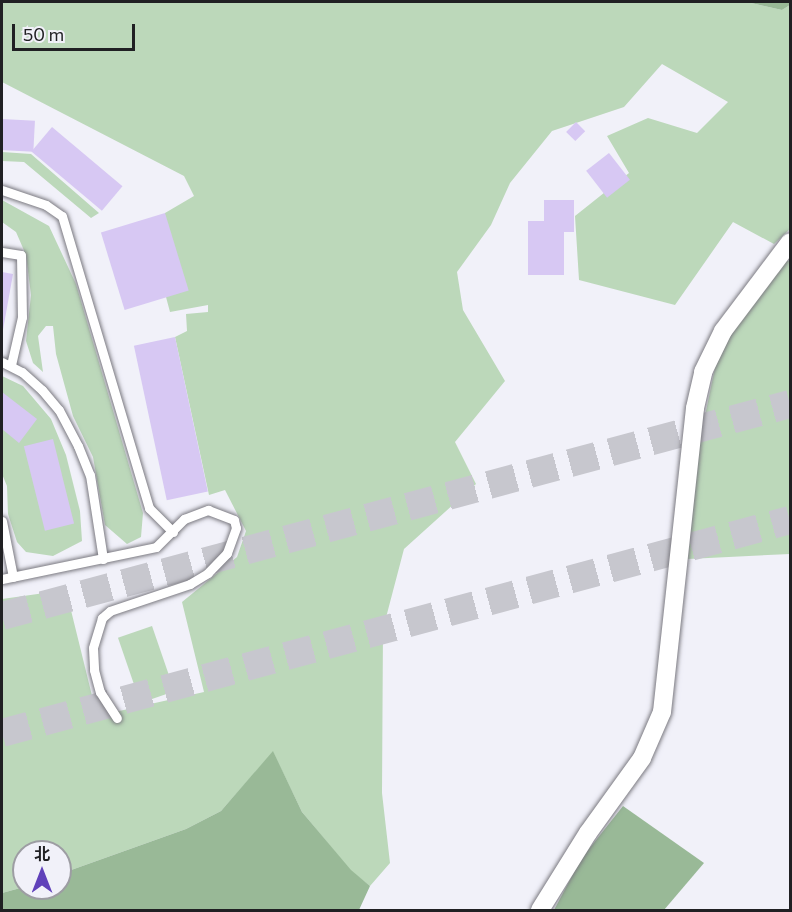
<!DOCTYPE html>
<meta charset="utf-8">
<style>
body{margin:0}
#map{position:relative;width:792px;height:912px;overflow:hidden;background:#f1f1f9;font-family:Commissioner,"Noto Sans SC",sans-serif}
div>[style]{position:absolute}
.green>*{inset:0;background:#bcd8ba;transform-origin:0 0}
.forest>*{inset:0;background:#99b997}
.building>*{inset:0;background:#d7c8f3;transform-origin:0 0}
.primary-tunnel>*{height:28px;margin-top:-14px;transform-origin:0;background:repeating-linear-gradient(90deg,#c7c7ce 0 28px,transparent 0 42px)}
.roads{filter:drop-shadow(0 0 2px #7b7a81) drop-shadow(0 0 2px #7b7a81)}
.lane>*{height:9px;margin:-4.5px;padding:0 4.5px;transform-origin:4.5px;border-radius:4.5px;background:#fff}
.street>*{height:18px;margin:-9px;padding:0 9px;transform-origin:9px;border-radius:9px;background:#fff}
span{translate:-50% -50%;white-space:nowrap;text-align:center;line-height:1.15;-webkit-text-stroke:4.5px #f1f1f9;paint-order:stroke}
.frame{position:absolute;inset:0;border:3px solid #202023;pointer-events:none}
.north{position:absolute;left:12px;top:840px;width:60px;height:60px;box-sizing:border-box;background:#f1f1f9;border:2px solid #9d9da3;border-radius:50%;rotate:0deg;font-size:16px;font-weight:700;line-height:24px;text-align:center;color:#202023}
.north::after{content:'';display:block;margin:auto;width:21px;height:27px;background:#6041ba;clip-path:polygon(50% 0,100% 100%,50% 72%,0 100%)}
.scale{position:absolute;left:12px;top:24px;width:123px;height:27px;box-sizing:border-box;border:3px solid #202023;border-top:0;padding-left:8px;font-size:18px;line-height:21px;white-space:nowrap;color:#202023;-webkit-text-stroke:4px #f1f1f9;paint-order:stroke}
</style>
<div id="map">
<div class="green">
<div style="clip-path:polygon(2px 2px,747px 2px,782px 10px,790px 5px,790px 229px,774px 244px,733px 222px,675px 305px,579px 280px,575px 216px,629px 173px,607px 136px,648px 118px,697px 133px,728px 102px,662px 64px,624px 107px,552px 131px,510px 183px,491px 225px,457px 272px,463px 310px,505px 381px,455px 442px,476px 484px,404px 549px,383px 629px,382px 793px,390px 863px,370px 886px,351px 871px,302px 812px,273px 752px,221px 811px,186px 829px,60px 874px,60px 852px,24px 852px,24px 887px,2px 893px,2px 599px,66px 590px,97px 716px,204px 692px,182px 602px,237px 557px,246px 531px,225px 490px,209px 495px,175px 337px,187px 331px,186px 314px,208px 312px,208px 305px,170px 312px,166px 297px,165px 213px,194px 196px,184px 176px,2px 82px)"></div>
<div style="clip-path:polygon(2px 152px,31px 154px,99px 213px,91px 218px,24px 162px,2px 161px)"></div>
<div style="clip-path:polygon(2px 200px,49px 226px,76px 284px,143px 513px,141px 537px,127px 544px,105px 525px,93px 457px,73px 416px,56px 354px,53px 326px,46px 326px,38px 336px,43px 372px,33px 363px,26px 341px,31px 295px,26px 255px,16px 232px,2px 222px)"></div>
<div style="clip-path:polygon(786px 261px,790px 261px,790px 554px,688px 559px,699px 445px,719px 348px)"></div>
<div style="clip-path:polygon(2px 376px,23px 386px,51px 419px,66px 455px,80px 511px,82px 541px,53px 556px,26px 552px,17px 542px,8px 514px,7px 486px,2px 474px)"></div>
<div style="left:152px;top:626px;width:69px;height:36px;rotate:71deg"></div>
</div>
<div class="forest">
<div style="clip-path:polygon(747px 2px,790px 2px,790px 5px,782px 10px)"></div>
<div style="clip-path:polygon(273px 751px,302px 812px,351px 870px,370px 886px,359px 910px,2px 910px,2px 893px,24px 887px,60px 888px,60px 874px,186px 829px,221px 811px)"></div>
<div style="clip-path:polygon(623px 806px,704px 863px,664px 910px,554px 910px,581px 859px)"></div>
</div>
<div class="building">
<div style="left:2px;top:119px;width:33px;height:31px;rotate:3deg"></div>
<div style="left:576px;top:122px;width:13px;height:14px;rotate:45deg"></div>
<div style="left:52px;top:127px;width:92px;height:32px;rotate:40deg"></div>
<div style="left:609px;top:153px;width:34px;height:29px;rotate:52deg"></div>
<div style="clip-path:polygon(544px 200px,574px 200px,574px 232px,564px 232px,564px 275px,528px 275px,528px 221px,544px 221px)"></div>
<div style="left:165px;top:213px;width:81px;height:67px;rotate:73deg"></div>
<div style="clip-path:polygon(2px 272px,13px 274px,3px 330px,2px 330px)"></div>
<div style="left:175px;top:337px;width:158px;height:42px;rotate:78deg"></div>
<div style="clip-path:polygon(2px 392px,37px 419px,19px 443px,2px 429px)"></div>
<div style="left:53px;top:439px;width:87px;height:30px;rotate:76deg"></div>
</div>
<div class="primary-tunnel">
<div style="left:2px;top:616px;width:816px;rotate:-15.06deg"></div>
<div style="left:2px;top:733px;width:816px;rotate:-15.13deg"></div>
</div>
<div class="roads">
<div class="lane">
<div style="left:2px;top:190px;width:46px;rotate:18.8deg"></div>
<div style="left:46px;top:205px;width:19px;rotate:35deg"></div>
<div style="left:62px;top:216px;width:305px;rotate:73.4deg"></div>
<div style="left:149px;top:508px;width:34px;rotate:45deg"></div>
<div style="left:2px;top:252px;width:19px;rotate:9deg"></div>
<div style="left:21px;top:255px;width:62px;rotate:89.1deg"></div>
<div style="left:22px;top:317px;width:49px;rotate:102.9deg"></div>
<div style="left:2px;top:362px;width:22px;rotate:27deg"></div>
<div style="left:22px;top:372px;width:27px;rotate:42deg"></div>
<div style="left:42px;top:390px;width:26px;rotate:50deg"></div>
<div style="left:59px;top:410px;width:41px;rotate:62.2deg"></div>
<div style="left:78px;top:446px;width:31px;rotate:68deg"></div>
<div style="left:90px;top:475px;width:85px;rotate:81.2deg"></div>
<div style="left:2px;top:521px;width:57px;rotate:78.9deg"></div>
<div style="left:2px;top:579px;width:157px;rotate:-11.7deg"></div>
<div style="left:156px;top:547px;width:40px;rotate:-45deg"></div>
<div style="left:184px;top:519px;width:26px;rotate:-21deg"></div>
<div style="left:208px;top:510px;width:28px;rotate:21deg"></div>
<div style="left:234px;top:520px;width:8px;rotate:76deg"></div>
<div style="left:236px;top:528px;width:27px;rotate:110deg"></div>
<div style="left:227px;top:553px;width:28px;rotate:134deg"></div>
<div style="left:208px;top:573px;width:21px;rotate:149deg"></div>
<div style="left:190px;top:584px;width:84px;rotate:161.4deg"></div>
<div style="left:110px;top:611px;width:11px;rotate:139deg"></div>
<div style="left:102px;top:618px;width:31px;rotate:107deg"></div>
<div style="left:93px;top:648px;width:22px;rotate:87deg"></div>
<div style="left:94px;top:670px;width:23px;rotate:75deg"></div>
<div style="left:100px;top:692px;width:31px;rotate:57deg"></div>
</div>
<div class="street">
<div style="left:540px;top:910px;width:91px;rotate:-58.1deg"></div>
<div style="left:588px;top:833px;width:92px;rotate:-54.2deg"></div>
<div style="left:642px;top:758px;width:50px;rotate:-66.5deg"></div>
<div style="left:662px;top:712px;width:306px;rotate:-83.8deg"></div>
<div style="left:695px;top:408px;width:37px;rotate:-77deg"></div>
<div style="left:703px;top:372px;width:46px;rotate:-64deg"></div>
<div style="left:723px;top:331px;width:111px;rotate:-53deg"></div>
</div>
</div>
<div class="frame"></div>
<div class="north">北</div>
<div class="scale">50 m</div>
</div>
